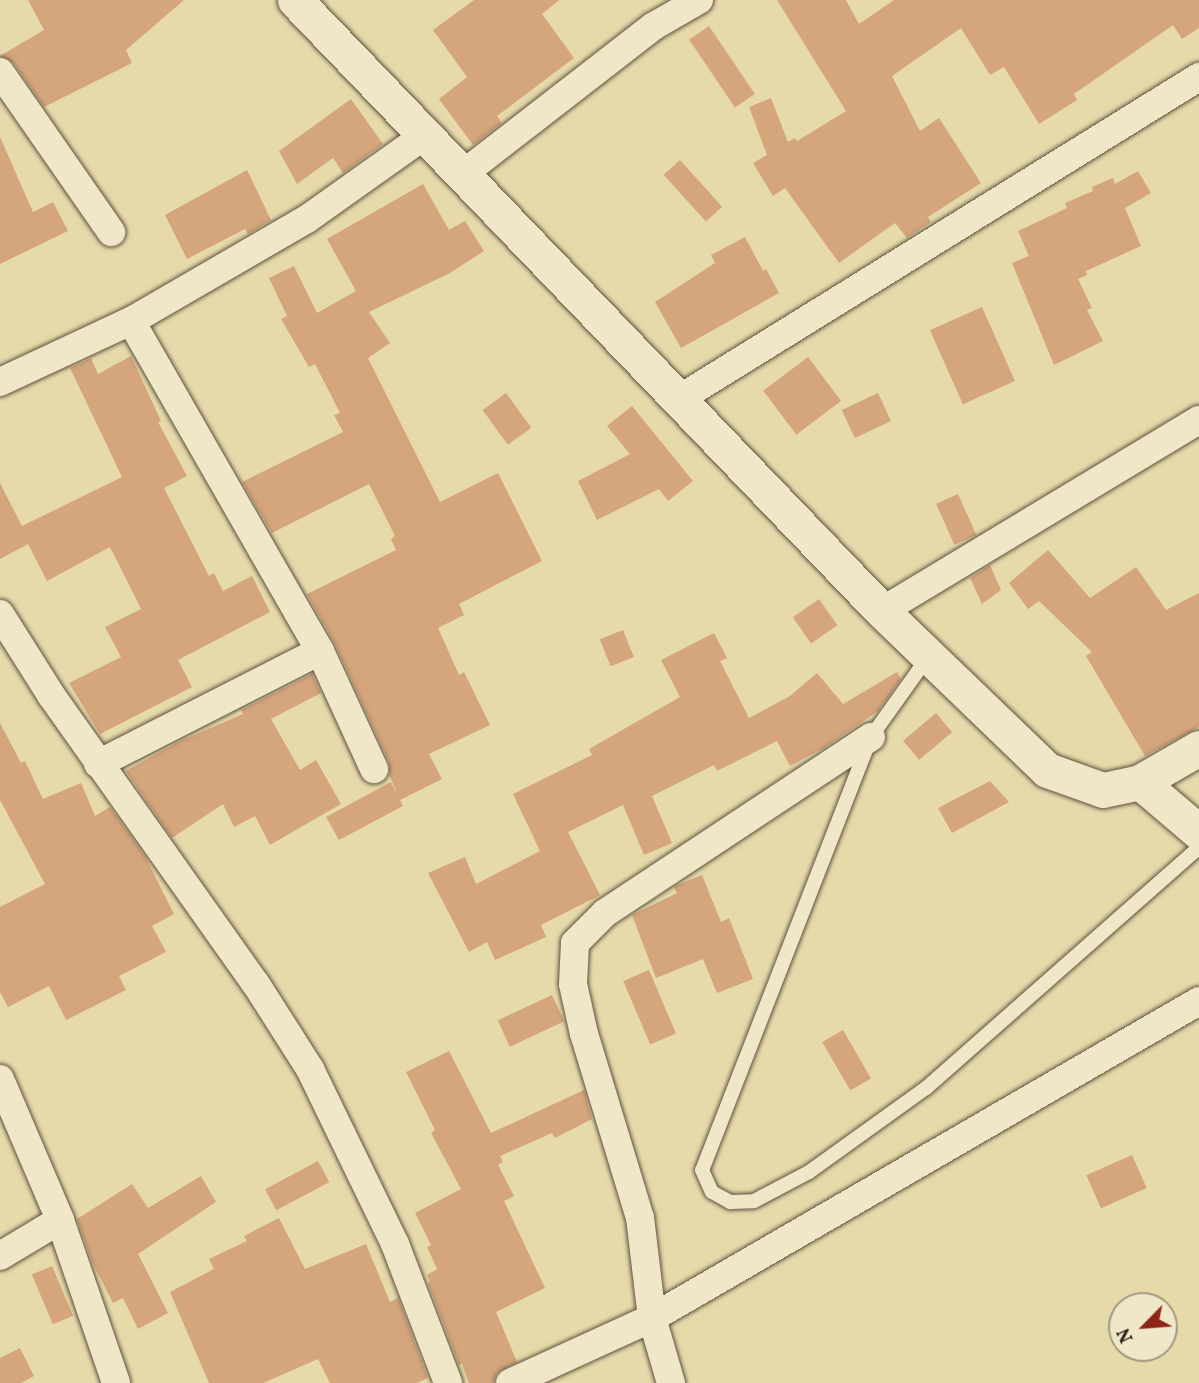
<!DOCTYPE html>
<style>
body{margin:0}
#map{position:relative;width:1199px;height:1383px;overflow:hidden;background:#e7daaa;font-family:Vollkorn,serif}
div>[style]{position:absolute}
.building>*{inset:0;background:#d5a57c;transform-origin:0 0}
.roads{filter:drop-shadow(0 0 2px #5e5140) drop-shadow(0 0 2px #5e5140)}
.service>*{height:14px;margin:-7px;padding:0 7px;transform-origin:7px;border-radius:7px;background:#efe7c8}
.minor>*{height:28px;margin:-14px;padding:0 14px;transform-origin:14px;border-radius:14px;background:#efe7c8}
.tertiary>*{height:35px;margin:-17.5px;padding:0 17.5px;transform-origin:17.5px;border-radius:17.5px;background:#efe7c8}
span{translate:-50% -50%;white-space:nowrap;text-align:center;line-height:1.15;-webkit-text-stroke:5px #efe7c8;paint-order:stroke}
.north{position:absolute;left:1108px;top:1292px;width:70px;height:70px;box-sizing:border-box;background:#efe7c8;border:2px solid #a39983;border-radius:50%;rotate:245deg;font-size:19px;font-weight:700;line-height:28px;text-align:center;color:#31231c}
.north::after{content:'';display:block;margin:auto;width:24px;height:32px;background:#8f2418;clip-path:polygon(50% 0,100% 100%,50% 72%,0 100%)}
</style>
<div id="map">
<div class="building">
<div style="clip-path:polygon(28px 0,184px 0,126px 50px,132px 63px,44px 107px,14px 63px,0 56px,44px 30px)"></div>
<div style="clip-path:polygon(474px 0,559px 0,542px 14px,574px 58px,497px 116px,502px 123px,473px 145px,439px 99px,467px 77px,433px 30px)"></div>
<div style="clip-path:polygon(777px 0,846px 0,859px 24px,894px 0,1199px 0,1199px 28px,1182px 39px,1173px 25px,1074px 94px,1077px 100px,1039px 124px,1004px 67px,990px 75px,961px 28px,892px 76px,920px 131px,939px 118px,981px 183px,928px 217px,931px 222px,907px 238px,895px 223px,839px 263px,785px 188px,773px 196px,753px 163px,767px 155px,749px 107px,771px 98px,788px 142px,795px 138px,797px 141px,846px 111px)"></div>
<div style="left:709px;top:26px;width:82px;height:24px;rotate:56deg"></div>
<div style="clip-path:polygon(351px 99px,383px 144px,343px 173px,333px 158px,297px 184px,279px 151px)"></div>
<div style="clip-path:polygon(0 137px,33px 212px,53px 202px,68px 231px,0 264px)"></div>
<div style="left:680px;top:160px;width:63px;height:22px;rotate:48deg"></div>
<div style="clip-path:polygon(247px 170px,271px 220px,248px 234px,245px 229px,187px 259px,165px 215px)"></div>
<div style="clip-path:polygon(1138px 171px,1151px 193px,1125px 208px,1141px 246px,1086px 271px,1087px 275px,1078px 279px,1092px 308px,1087px 310px,1103px 341px,1054px 365px,1012px 263px,1029px 256px,1018px 231px,1067px 208px,1065px 203px,1093px 191px,1092px 187px,1113px 178px,1115px 184px)"></div>
<div style="clip-path:polygon(423px 184px,449px 230px,465px 221px,484px 251px,450px 273px,369px 312px,390px 343px,368px 358px,440px 502px,498px 473px,542px 561px,459px 604px,464px 615px,438px 628px,459px 675px,464px 672px,490px 725px,429px 754px,442px 779px,400px 800px,403px 806px,339px 840px,326px 817px,391px 782px,398px 796px,389px 774px,389px 762px,335px 644px,307px 594px,396px 550px,391px 539px,395px 536px,369px 484px,272px 533px,242px 482px,343px 432px,334px 415px,340px 413px,315px 364px,309px 367px,281px 319px,287px 316px,269px 278px,294px 266px,317px 313px,356px 291px,327px 239px)"></div>
<div style="clip-path:polygon(745px 237px,763px 271px,766px 269px,779px 293px,681px 348px,655px 302px,715px 263px,711px 255px)"></div>
<div style="left:982px;top:307px;width:81px;height:57px;rotate:66deg"></div>
<div style="clip-path:polygon(131px 356px,161px 421px,158px 422px,187px 476px,164px 488px,209px 576px,214px 573px,223px 591px,252px 576px,270px 612px,178px 660px,192px 687px,100px 734px,69px 683px,121px 657px,105px 627px,141px 609px,110px 547px,47px 581px,28px 544px,0 559px,0 483px,22px 526px,122px 477px,70px 368px,91px 358px,98px 374px)"></div>
<div style="left:808px;top:357px;width:55px;height:56px;rotate:53deg"></div>
<div style="left:506px;top:393px;width:43px;height:29px;rotate:54deg"></div>
<div style="left:878px;top:393px;width:31px;height:40px;rotate:65deg"></div>
<div style="clip-path:polygon(632px 406px,693px 481px,668px 501px,659px 489px,597px 520px,578px 481px,630px 454px,607px 426px)"></div>
<div style="left:958px;top:494px;width:45px;height:24px;rotate:66deg"></div>
<div style="clip-path:polygon(1048px 550px,1090px 598px,1136px 567px,1166px 610px,1199px 593px,1199px 727px,1145px 756px,1086px 656px,1092px 652px,1039px 601px,1028px 609px,1009px 583px)"></div>
<div style="clip-path:polygon(990px 565px,1001px 590px,982px 604px,970px 578px)"></div>
<div style="left:819px;top:599px;width:32px;height:32px;rotate:55deg"></div>
<div style="left:623px;top:630px;width:29px;height:25px;rotate:68deg"></div>
<div style="clip-path:polygon(714px 633px,727px 658px,720px 661px,749px 718px,790px 696px,817px 673px,843px 704px,897px 672px,901px 679px,878px 711px,824px 748px,790px 766px,777px 741px,717px 771px,714px 765px,652px 796px,672px 843px,644px 855px,623px 805px,568px 832px,600px 895px,541px 925px,546px 937px,495px 960px,487px 942px,469px 952px,428px 873px,465px 857px,476px 884px,540px 851px,513px 794px,592px 755px,589px 749px,680px 697px,661px 660px)"></div>
<div style="clip-path:polygon(312px 674px,321px 693px,271px 719px,300px 770px,316px 760px,341px 804px,270px 845px,255px 816px,234px 827px,223px 804px,172px 838px,126px 771px,178px 742px,243px 714px,241px 710px)"></div>
<div style="left:936px;top:713px;width:25px;height:43px;rotate:50deg"></div>
<div style="clip-path:polygon(0 723px,21px 763px,25px 761px,43px 799px,81px 783px,95px 816px,110px 807px,145px 856px,174px 914px,152px 926px,166px 952px,119px 976px,126px 990px,66px 1020px,49px 986px,8px 1007px,0 992px,0 907px,45px 884px,0 800px)"></div>
<div style="clip-path:polygon(990px 781px,1009px 802px,952px 833px,938px 808px)"></div>
<div style="clip-path:polygon(702px 875px,721px 922px,729px 918px,753px 979px,717px 993px,703px 959px,656px 978px,632px 915px,677px 893px,674px 887px,677px 885px)"></div>
<div style="left:649px;top:970px;width:69px;height:28px;rotate:67deg"></div>
<div style="left:552px;top:995px;width:29px;height:60px;rotate:65deg"></div>
<div style="left:843px;top:1030px;width:56px;height:24px;rotate:60deg"></div>
<div style="clip-path:polygon(449px 1051px,491px 1133px,584px 1090px,592px 1119px,555px 1138px,552px 1133px,500px 1156px,503px 1162px,498px 1165px,514px 1196px,504px 1201px,545px 1288px,496px 1312px,517px 1362px,497px 1373px,493px 1383px,469px 1383px,462px 1364px,459px 1365px,428px 1283px,430px 1281px,427px 1275px,437px 1269px,427px 1247px,431px 1245px,415px 1213px,461px 1189px,431px 1133px,435px 1130px,406px 1072px)"></div>
<div style="left:1132px;top:1155px;width:36px;height:50px;rotate:66deg"></div>
<div style="left:318px;top:1161px;width:24px;height:60px;rotate:62deg"></div>
<div style="clip-path:polygon(201px 1176px,216px 1202px,138px 1254px,168px 1313px,138px 1329px,123px 1298px,113px 1303px,92px 1262px,77px 1219px,132px 1184px,148px 1208px)"></div>
<div style="clip-path:polygon(279px 1218px,305px 1269px,366px 1244px,390px 1302px,398px 1298px,428px 1378px,417px 1383px,330px 1383px,318px 1359px,263px 1383px,209px 1383px,170px 1292px,214px 1269px,209px 1259px,247px 1241px,244px 1236px)"></div>
<div style="left:52px;top:1266px;width:54px;height:22px;rotate:67deg"></div>
<div style="clip-path:polygon(20px 1348px,34px 1376px,21px 1383px,0 1383px,0 1358px)"></div>
</div>
<div class="roads">
<div class="service">
<div style="left:928px;top:657px;width:98px;rotate:125.5deg"></div>
<div style="left:871px;top:737px;width:465px;rotate:111.3deg"></div>
<div style="left:702px;top:1170px;width:24px;rotate:66deg"></div>
<div style="left:712px;top:1192px;width:21px;rotate:29deg"></div>
<div style="left:730px;top:1202px;width:24px;rotate:-2deg"></div>
<div style="left:754px;top:1201px;width:62px;rotate:-27.8deg"></div>
<div style="left:809px;top:1172px;width:144px;rotate:-35.7deg"></div>
<div style="left:926px;top:1088px;width:364px;rotate:-41.4deg"></div>
</div>
<div class="minor">
<div style="left:0;top:72px;width:195px;rotate:55.2deg"></div>
<div style="left:463px;top:174px;width:242px;rotate:-37.8deg"></div>
<div style="left:654px;top:26px;width:52px;rotate:-30deg"></div>
<div style="left:131px;top:321px;width:380px;rotate:60.2deg"></div>
<div style="left:320px;top:651px;width:130px;rotate:65.4deg"></div>
<div style="left:0;top:382px;width:145px;rotate:-25deg"></div>
<div style="left:131px;top:321px;width:203px;rotate:-30.1deg"></div>
<div style="left:307px;top:219px;width:145px;rotate:-35.4deg"></div>
<div style="left:679px;top:399px;width:612px;rotate:-31.77deg"></div>
<div style="left:882px;top:611px;width:370px;rotate:-31.1deg"></div>
<div style="left:0;top:614px;width:96px;rotate:57.8deg"></div>
<div style="left:51px;top:695px;width:354px;rotate:54.7deg"></div>
<div style="left:256px;top:984px;width:101px;rotate:57.6deg"></div>
<div style="left:310px;top:1069px;width:195px;rotate:64.1deg"></div>
<div style="left:395px;top:1244px;width:149px;rotate:69.1deg"></div>
<div style="left:98px;top:764px;width:249px;rotate:-27deg"></div>
<div style="left:0;top:1079px;width:153px;rotate:66.9deg"></div>
<div style="left:60px;top:1220px;width:172px;rotate:71deg"></div>
<div style="left:0;top:1256px;width:70px;rotate:-31deg"></div>
<div style="left:510px;top:1383px;width:156px;rotate:-24.6deg"></div>
<div style="left:652px;top:1318px;width:632px;rotate:-30.09deg"></div>
<div style="left:671px;top:1383px;width:68px;rotate:-106.3deg"></div>
<div style="left:652px;top:1318px;width:101px;rotate:-96.8deg"></div>
<div style="left:640px;top:1218px;width:192px;rotate:-106.9deg"></div>
<div style="left:584px;top:1034px;width:51px;rotate:-102.4deg"></div>
<div style="left:573px;top:984px;width:41px;rotate:-87.2deg"></div>
<div style="left:575px;top:943px;width:42px;rotate:-45deg"></div>
<div style="left:605px;top:913px;width:319px;rotate:-33.5deg"></div>
</div>
<div class="tertiary">
<div style="left:295px;top:0;width:847px;rotate:46.15deg"></div>
<div style="left:882px;top:611px;width:229px;rotate:43.9deg"></div>
<div style="left:1047px;top:770px;width:59px;rotate:19.7deg"></div>
<div style="left:1103px;top:790px;width:38px;rotate:-12deg"></div>
<div style="left:1140px;top:782px;width:68px;rotate:-30deg"></div>
<div style="left:1140px;top:782px;width:77px;rotate:40.3deg"></div>
</div>
</div>
<div class="north">N</div>
</div>
